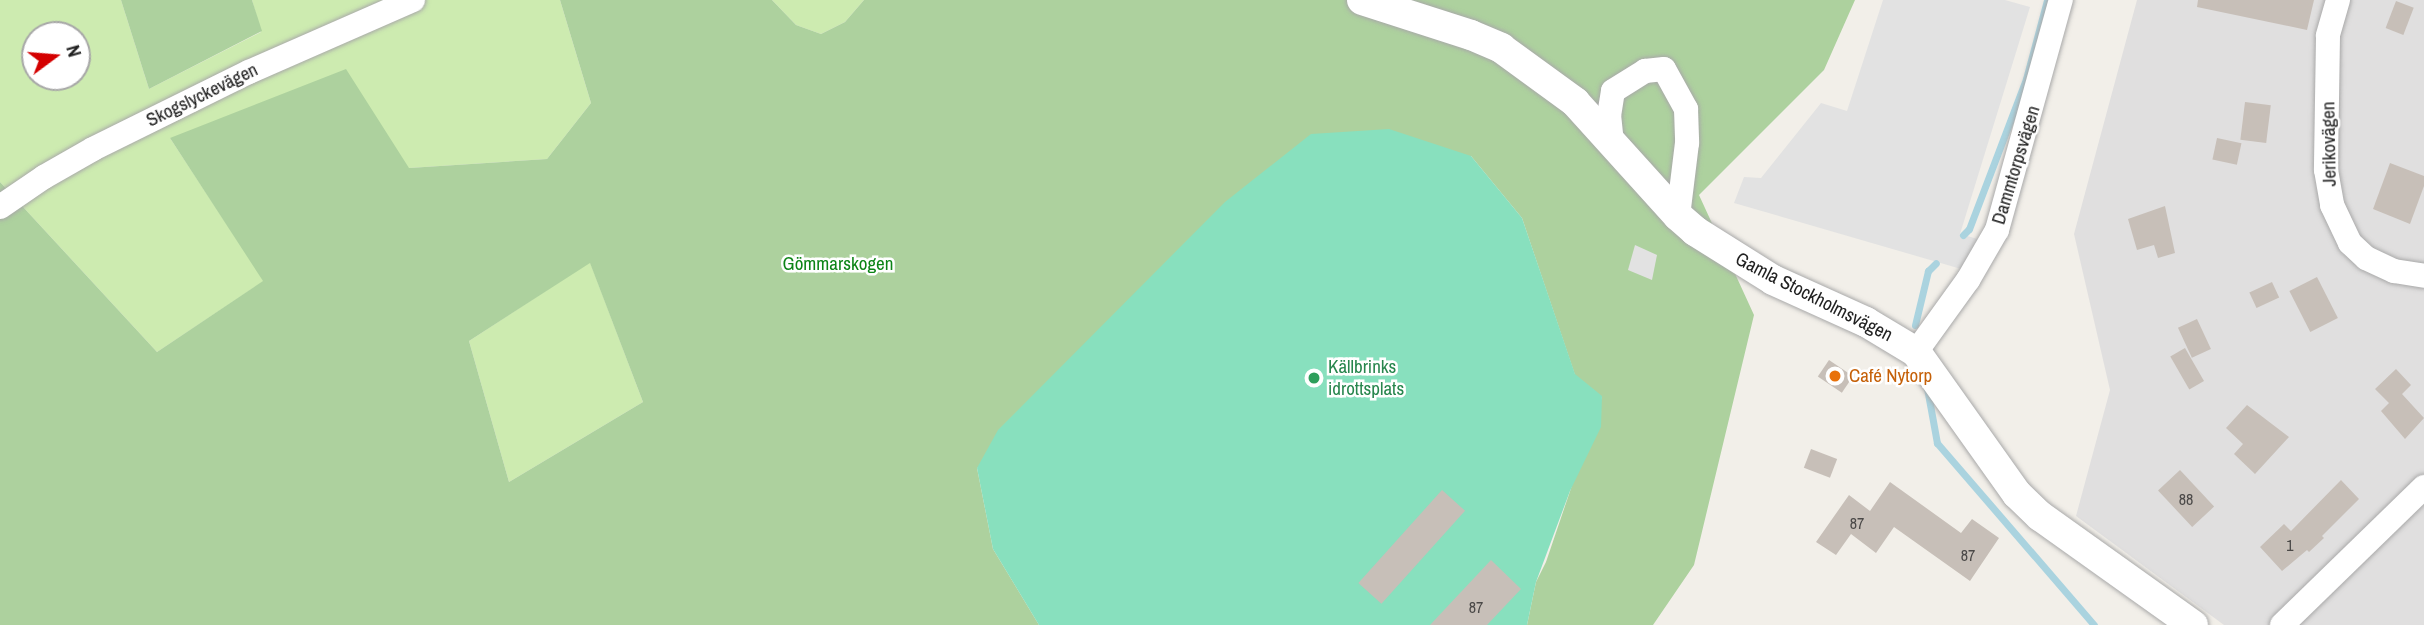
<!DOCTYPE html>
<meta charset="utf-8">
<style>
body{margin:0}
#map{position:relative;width:2424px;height:625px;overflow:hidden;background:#f2efe9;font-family:"Archivo Narrow",sans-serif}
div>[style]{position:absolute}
.residential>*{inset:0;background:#e0dfdf}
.grass>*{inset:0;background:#cdebb0}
.forest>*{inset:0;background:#add19e}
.pitch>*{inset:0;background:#88e0be}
.parking>*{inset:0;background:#e2e2e2}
.stream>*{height:7px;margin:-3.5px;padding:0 3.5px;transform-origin:3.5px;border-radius:3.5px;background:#aad3df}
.building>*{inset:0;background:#c7bfb8;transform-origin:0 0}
.roads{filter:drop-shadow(0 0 2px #a9a9a9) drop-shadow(0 0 2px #a9a9a9)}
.minor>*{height:24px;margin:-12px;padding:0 12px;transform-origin:12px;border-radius:12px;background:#fff}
.tertiary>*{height:30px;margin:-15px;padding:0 15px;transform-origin:15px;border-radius:15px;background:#fff}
.dots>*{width:19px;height:19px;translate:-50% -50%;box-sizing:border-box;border:4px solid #fff;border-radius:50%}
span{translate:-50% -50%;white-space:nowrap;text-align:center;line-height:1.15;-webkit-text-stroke:5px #fff;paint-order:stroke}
.number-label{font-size:16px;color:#4b4948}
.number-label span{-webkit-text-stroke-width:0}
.street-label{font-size:19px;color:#222}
.park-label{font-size:19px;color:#0c8416}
.leisure-label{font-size:19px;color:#27864d}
.left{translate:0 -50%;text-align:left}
.food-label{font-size:19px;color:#c56008}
.north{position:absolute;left:21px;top:21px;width:70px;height:70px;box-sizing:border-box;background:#fff;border:2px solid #a7a7a7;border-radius:50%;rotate:74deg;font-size:19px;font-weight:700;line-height:28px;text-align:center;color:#222}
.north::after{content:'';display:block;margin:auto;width:24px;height:32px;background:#d40000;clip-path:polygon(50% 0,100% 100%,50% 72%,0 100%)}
</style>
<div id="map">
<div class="residential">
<div style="clip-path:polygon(2137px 0,2424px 0,2424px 625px,2224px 625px,2076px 516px,2110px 390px,2074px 234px)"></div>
</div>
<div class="grass">
<div style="clip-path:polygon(evenodd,0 0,121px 0,149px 89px,261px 32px,252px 0,560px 0,591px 103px,547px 159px,409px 168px,170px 138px,264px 281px,157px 352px,0 182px,0 0,35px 35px,77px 35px,77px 77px,35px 77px,35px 35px)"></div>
<div style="clip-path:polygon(772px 0,864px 0,845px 22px,821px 34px,796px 25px)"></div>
<div style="clip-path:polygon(590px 262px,643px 402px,509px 482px,469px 341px)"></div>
</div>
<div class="forest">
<div style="clip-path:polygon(121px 0,252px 0,262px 31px,149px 89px)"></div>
<div style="clip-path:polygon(evenodd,560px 0,772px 0,796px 25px,821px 34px,845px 22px,864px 0,1855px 0,1824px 70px,1699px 195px,1754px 315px,1694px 565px,1653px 625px,1527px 625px,1536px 582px,1546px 562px,1602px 397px,1575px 375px,1522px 218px,1471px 156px,977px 468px,993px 549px,1039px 625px,0 625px,0 182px,157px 352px,263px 281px,170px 138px,346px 69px,409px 168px,547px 159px,591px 103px,560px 0,590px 263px,643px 402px,509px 482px,469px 341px,590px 263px)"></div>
</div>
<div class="pitch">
<div style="clip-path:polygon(1389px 129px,1471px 156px,1522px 218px,1575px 374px,1602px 396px,1601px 427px,1570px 491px,1536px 582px,1527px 625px,1039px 625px,993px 549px,977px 468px,998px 430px,1225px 202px,1311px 134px)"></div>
</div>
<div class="parking">
<div style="clip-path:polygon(1883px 0,2005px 0,2030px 7px,1960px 234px,1985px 241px,1975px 273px,1734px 203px,1744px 177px,1761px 178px,1821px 103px,1847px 111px)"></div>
<div style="clip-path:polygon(1635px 245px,1657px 255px,1652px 280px,1628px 270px)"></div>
</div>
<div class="stream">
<div style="left:1963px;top:235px;width:8px;rotate:-45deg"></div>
<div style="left:1969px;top:229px;width:160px;rotate:-69.2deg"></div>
<div style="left:2026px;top:79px;width:82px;rotate:-75.1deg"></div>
<div style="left:1915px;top:325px;width:56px;rotate:-76.5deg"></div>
<div style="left:1928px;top:271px;width:11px;rotate:-45deg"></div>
<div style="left:1927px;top:388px;width:56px;rotate:79.7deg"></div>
<div style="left:1937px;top:443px;width:240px;rotate:49.2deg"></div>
</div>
<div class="building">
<div style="clip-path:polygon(2198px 0,2314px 0,2307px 30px,2197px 7px)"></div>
<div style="left:2396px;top:1px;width:19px;height:29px;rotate:21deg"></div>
<div style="left:2245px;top:102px;width:26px;height:38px;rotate:7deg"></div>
<div style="left:2217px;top:138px;width:25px;height:22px;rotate:12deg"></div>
<div style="clip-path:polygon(2390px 163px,2424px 176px,2424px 186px,2410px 224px,2373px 209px)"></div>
<div style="clip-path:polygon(2165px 206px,2175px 253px,2158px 258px,2154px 245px,2137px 250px,2128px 219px)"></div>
<div style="left:2317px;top:277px;width:46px;height:31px;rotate:63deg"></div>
<div style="left:2272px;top:282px;width:17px;height:25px;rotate:65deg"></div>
<div style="left:2197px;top:319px;width:33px;height:21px;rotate:65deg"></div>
<div style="left:2185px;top:348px;width:38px;height:17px;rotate:60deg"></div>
<div style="left:1829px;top:360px;width:29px;height:20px;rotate:34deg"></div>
<div style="clip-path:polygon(2396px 369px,2411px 385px,2402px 394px,2424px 418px,2405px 439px,2381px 411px,2389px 403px,2375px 389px)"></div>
<div style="clip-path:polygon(2247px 405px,2289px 437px,2255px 474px,2234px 454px,2243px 444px,2226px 428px)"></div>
<div style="left:1811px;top:449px;width:28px;height:20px;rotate:21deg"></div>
<div style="left:2180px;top:470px;width:50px;height:30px;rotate:47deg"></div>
<div style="clip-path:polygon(2341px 480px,2359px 499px,2322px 536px,2324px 538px,2309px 552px,2307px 550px,2282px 571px,2260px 547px,2284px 524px,2291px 531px)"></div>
<div style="clip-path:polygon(1890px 482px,1961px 533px,1972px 519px,1999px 538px,1970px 581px,1894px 527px,1876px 553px,1851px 534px,1836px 555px,1816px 542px,1849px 495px,1870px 511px)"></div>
<div style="left:1442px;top:490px;width:31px;height:125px;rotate:42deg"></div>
<div style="clip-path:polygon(1491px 560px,1521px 589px,1487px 625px,1430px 625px)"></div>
</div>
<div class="roads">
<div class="minor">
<div style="left:2338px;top:0;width:37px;rotate:106deg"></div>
<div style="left:2328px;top:36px;width:134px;rotate:90.9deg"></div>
<div style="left:2326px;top:170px;width:36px;rotate:80deg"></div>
<div style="left:2332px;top:205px;width:42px;rotate:64.7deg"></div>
<div style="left:2350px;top:243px;width:22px;rotate:43deg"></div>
<div style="left:2366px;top:258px;width:31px;rotate:25deg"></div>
<div style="left:2394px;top:271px;width:30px;rotate:9deg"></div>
<div style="left:1612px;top:143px;width:27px;rotate:-96deg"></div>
<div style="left:1609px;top:116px;width:25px;rotate:-81deg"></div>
<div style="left:1613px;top:91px;width:38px;rotate:-32deg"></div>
<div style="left:1645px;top:71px;width:19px;rotate:-6deg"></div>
<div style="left:1664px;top:69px;width:46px;rotate:61.2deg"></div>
<div style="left:1686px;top:109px;width:34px;rotate:88deg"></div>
<div style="left:1687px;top:143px;width:74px;rotate:97deg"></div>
<div style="left:0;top:207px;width:53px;rotate:-34.3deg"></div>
<div style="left:44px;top:177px;width:56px;rotate:-29.7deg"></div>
<div style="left:93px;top:149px;width:174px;rotate:-26.3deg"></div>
<div style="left:249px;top:72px;width:179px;rotate:-23.7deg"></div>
<div style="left:1916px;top:352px;width:89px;rotate:-54.2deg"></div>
<div style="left:1968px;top:280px;width:58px;rotate:-59.9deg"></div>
<div style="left:1997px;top:230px;width:239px;rotate:-74.5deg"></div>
<div style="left:2282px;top:625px;width:198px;rotate:-44.2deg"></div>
</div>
<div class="tertiary">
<div style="left:1362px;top:0;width:114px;rotate:17.8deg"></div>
<div style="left:1471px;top:35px;width:33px;rotate:23deg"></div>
<div style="left:1501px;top:48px;width:92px;rotate:36.1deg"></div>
<div style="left:1575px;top:102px;width:154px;rotate:47.9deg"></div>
<div style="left:1678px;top:216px;width:23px;rotate:41deg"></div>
<div style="left:1695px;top:231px;width:92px;rotate:32.1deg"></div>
<div style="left:1773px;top:280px;width:102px;rotate:24.3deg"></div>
<div style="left:1866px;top:322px;width:58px;rotate:31deg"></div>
<div style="left:1916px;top:352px;width:174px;rotate:54.6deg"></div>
<div style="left:2017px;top:494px;width:32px;rotate:44deg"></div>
<div style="left:2040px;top:516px;width:188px;rotate:35.5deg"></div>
</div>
</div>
<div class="dots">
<div style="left:1835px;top:376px;background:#e8710a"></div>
<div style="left:1314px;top:378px;background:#2e9e5b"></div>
</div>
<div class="number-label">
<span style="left:2186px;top:499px">88</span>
<span style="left:1857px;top:523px">87</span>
<span style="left:2290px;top:545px">1</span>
<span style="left:1968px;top:555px">87</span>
<span style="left:1476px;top:607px">87</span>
</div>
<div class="street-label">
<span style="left:202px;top:95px;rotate:-26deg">Skogslyckevägen</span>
<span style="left:2329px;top:144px;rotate:-91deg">Jerikovägen</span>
<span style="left:2016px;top:165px;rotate:-73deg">Dammtorpsvägen</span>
<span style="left:1814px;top:297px;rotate:27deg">Gamla Stockholmsvägen</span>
</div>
<div class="park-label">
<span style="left:838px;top:264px">Gömmarskogen</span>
</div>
<div class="leisure-label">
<span class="left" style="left:1328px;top:378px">Källbrinks<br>idrottsplats</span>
</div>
<div class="food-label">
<span class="left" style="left:1849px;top:376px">Café Nytorp</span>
</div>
<div class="north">N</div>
</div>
